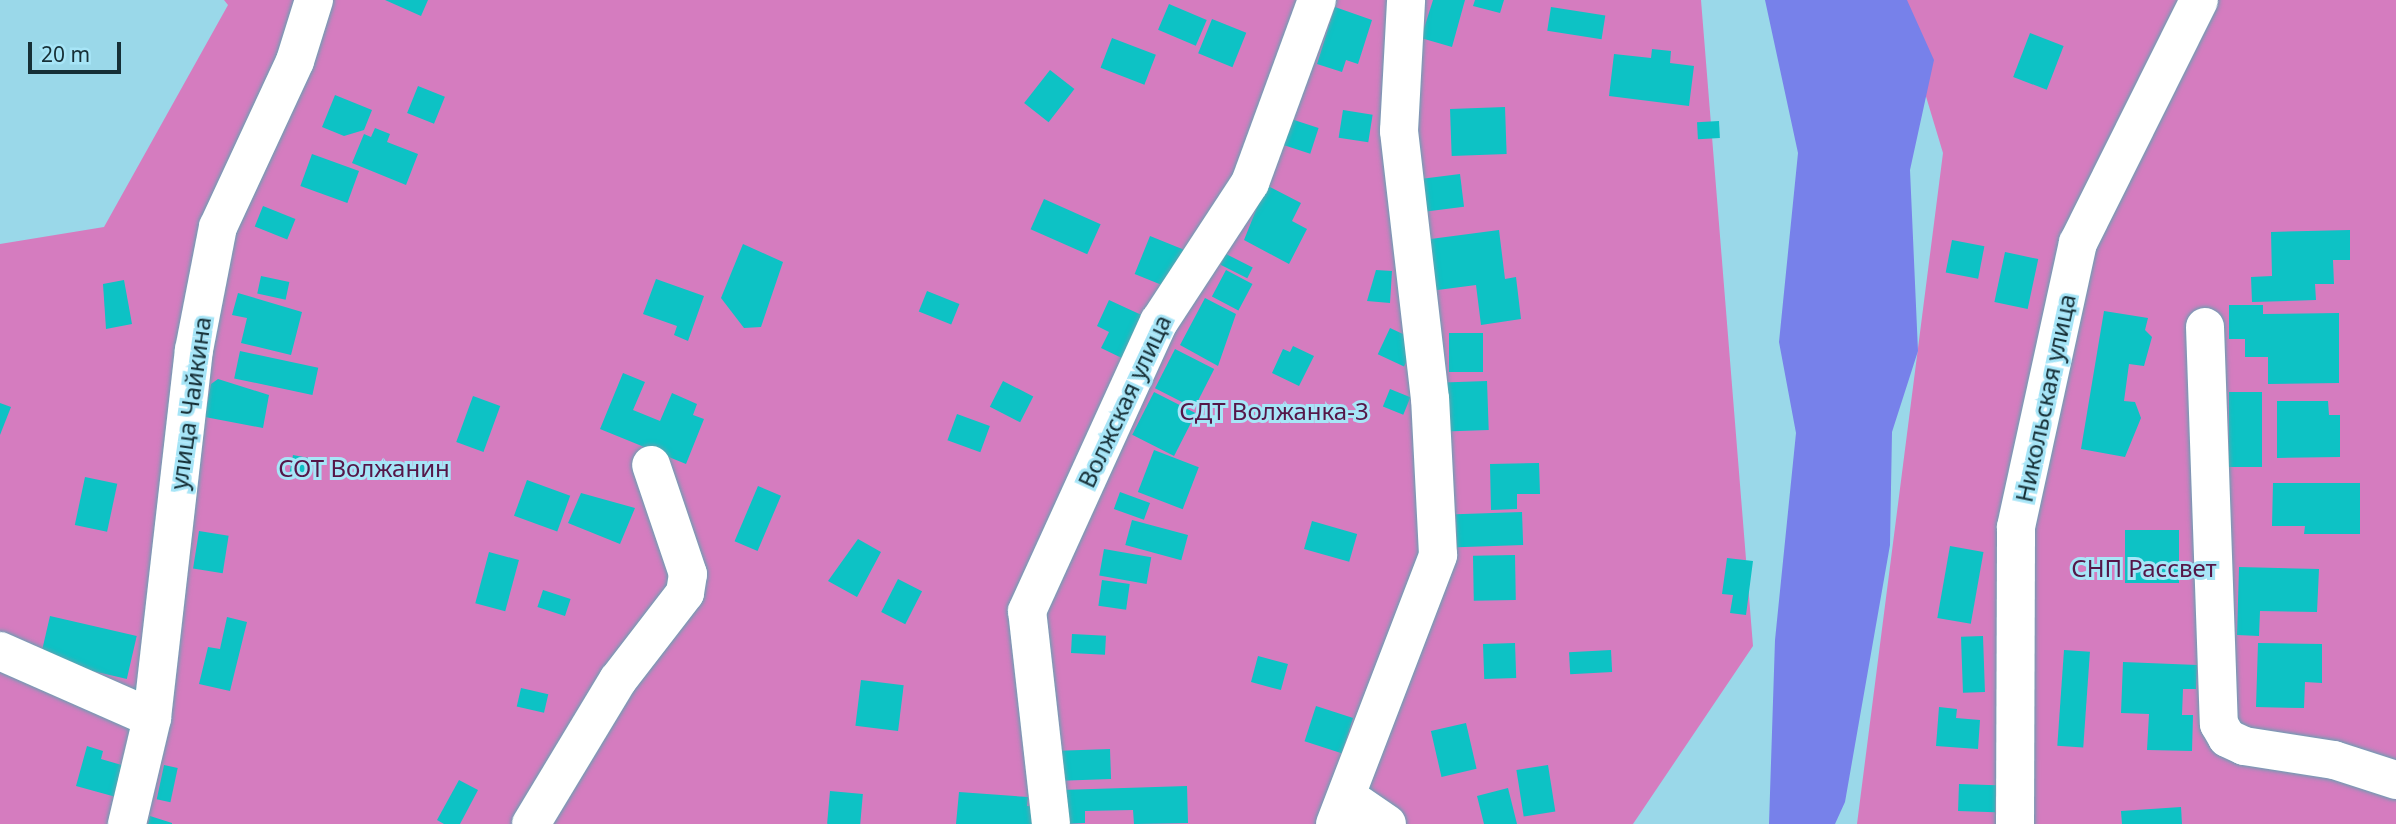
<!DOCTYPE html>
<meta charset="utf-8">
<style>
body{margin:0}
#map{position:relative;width:2396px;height:824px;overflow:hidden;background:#9ad8e9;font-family:"Noto Sans",sans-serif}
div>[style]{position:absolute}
.green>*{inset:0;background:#d57cbf}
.water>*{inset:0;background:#7781ea}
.building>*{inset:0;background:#0dc2c5;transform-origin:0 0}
.roads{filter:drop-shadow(0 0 2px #64a0b1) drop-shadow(0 0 2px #64a0b1)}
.minor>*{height:38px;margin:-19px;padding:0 19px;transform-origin:19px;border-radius:19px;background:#fff}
span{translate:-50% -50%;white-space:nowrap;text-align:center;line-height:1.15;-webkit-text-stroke:6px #a7e5f7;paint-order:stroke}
.street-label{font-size:24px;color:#162f36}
.park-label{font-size:24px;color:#551648}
.scale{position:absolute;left:28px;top:42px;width:93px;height:32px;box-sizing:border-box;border:4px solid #162f36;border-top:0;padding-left:9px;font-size:21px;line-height:24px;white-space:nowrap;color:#162f36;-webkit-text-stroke:5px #a7e5f7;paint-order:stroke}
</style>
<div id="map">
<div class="green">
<div style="clip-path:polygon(224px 0,1701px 0,1753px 646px,1633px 824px,0 824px,0 244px,104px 227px,228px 5px)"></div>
<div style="clip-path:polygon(1897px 0,2396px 0,2396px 824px,1857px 824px,1943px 153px)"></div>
</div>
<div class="water">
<div style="clip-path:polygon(1765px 0,1907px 0,1934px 60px,1910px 170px,1918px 351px,1892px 432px,1890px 545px,1845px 802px,1835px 824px,1769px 824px,1775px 640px,1796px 433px,1779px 342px,1798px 153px)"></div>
</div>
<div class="building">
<div style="clip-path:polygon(385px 0,428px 0,421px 16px)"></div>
<div style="clip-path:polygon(1433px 0,1465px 0,1452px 47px,1421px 38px)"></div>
<div style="clip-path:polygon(1475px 0,1504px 0,1500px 13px,1473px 6px)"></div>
<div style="left:1169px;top:4px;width:41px;height:28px;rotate:23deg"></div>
<div style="clip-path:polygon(1335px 7px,1372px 20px,1358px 64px,1346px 60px,1342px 72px,1317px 64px)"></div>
<div style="left:1551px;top:7px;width:55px;height:24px;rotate:9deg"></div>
<div style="left:1212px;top:19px;width:37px;height:37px;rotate:22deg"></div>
<div style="left:2030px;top:33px;width:36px;height:47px;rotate:21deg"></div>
<div style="left:1112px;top:38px;width:47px;height:32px;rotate:21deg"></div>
<div style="clip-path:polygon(1652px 49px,1671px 51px,1670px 63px,1694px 66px,1689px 106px,1609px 96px,1614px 54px,1651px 58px)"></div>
<div style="left:1050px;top:70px;width:31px;height:42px;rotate:38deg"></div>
<div style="left:418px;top:86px;width:29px;height:29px;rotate:22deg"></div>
<div style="clip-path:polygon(335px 95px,372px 110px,364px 130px,344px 136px,322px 127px)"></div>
<div style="left:1505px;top:107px;width:47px;height:55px;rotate:88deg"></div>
<div style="left:1343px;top:110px;width:30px;height:28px;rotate:9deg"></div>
<div style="left:1291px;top:119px;width:29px;height:27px;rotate:18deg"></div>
<div style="left:1719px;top:121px;width:17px;height:22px;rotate:87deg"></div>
<div style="clip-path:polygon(375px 128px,390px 134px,387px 142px,418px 154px,406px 185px,352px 163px,364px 134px,371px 137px)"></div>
<div style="left:312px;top:154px;width:50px;height:34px;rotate:20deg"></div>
<div style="left:1460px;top:174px;width:33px;height:38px;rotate:83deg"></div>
<div style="clip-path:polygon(1266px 185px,1301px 203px,1292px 221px,1307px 229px,1289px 264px,1244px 240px)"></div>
<div style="left:1044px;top:199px;width:62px;height:33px;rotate:24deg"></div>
<div style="left:263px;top:206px;width:35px;height:22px;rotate:22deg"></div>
<div style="clip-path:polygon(1499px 230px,1505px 279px,1516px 277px,1521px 319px,1481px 325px,1476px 285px,1430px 291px,1423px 240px)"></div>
<div style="clip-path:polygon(2350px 230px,2350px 260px,2333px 260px,2334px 284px,2315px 284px,2316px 300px,2252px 302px,2251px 277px,2272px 276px,2271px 232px)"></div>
<div style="left:1150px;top:236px;width:38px;height:41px;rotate:22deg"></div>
<div style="left:1952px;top:240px;width:33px;height:33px;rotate:11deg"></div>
<div style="clip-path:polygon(743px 244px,783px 262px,761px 327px,744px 328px,721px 298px)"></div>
<div style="left:2005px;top:252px;width:34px;height:51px;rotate:12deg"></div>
<div style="left:1226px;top:254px;width:30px;height:12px;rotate:27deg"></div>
<div style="left:1226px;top:270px;width:30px;height:30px;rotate:28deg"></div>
<div style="clip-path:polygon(1376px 270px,1392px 271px,1390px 303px,1367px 301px)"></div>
<div style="left:261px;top:276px;width:29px;height:18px;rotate:12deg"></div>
<div style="clip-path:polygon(656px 279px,704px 296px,688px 341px,674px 335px,677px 326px,643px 314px)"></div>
<div style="clip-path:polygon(124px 280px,132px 324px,106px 329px,103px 284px)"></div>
<div style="left:927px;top:291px;width:35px;height:22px;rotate:22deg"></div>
<div style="clip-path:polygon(238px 293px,302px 312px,291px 355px,241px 343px,247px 318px,232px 315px)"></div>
<div style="clip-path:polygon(1205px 298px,1236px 314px,1218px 366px,1180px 345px)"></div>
<div style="clip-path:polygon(1109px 300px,1148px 318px,1128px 361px,1101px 348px,1109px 332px,1097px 326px)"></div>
<div style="clip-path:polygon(2229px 305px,2263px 305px,2263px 314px,2339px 313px,2339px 383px,2268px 384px,2268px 357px,2245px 357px,2245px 339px,2229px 339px)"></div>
<div style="clip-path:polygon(2104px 311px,2148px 318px,2145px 330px,2152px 337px,2144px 366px,2129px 364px,2124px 401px,2135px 402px,2141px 418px,2125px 457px,2081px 449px)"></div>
<div style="left:1390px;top:328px;width:29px;height:29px;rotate:25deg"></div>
<div style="left:1449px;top:333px;width:34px;height:39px"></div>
<div style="clip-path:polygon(1293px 346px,1314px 356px,1299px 386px,1272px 373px,1283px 349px,1290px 352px)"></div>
<div style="left:1175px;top:349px;width:44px;height:44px;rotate:27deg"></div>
<div style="left:240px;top:351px;width:80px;height:28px;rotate:12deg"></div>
<div style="clip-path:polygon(623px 373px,645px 382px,633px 410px,660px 421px,672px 393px,697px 404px,693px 415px,704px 419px,686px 464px,600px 429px)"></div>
<div style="clip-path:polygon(218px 379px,269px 395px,263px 428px,205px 417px,211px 384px)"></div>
<div style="left:1003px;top:381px;width:34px;height:29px;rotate:27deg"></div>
<div style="left:1487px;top:381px;width:49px;height:43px;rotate:88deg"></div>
<div style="left:1390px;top:389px;width:22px;height:19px;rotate:22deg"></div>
<div style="left:1154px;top:392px;width:47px;height:48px;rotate:27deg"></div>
<div style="left:2262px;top:392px;width:75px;height:33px;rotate:90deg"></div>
<div style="left:473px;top:396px;width:29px;height:49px;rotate:20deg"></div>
<div style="clip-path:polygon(2277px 401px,2328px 401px,2329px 415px,2340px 415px,2340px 457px,2277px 458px)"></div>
<div style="clip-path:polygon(0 403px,11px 407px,0 435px)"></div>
<div style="left:957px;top:414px;width:35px;height:28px;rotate:20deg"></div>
<div style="left:1154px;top:450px;width:48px;height:45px;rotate:21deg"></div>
<div style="left:293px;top:455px;width:20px;height:17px;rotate:11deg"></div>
<div style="clip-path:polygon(1539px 463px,1540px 494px,1517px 494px,1517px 509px,1491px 510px,1490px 464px)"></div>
<div style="left:85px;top:477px;width:33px;height:49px;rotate:12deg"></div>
<div style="left:527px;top:480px;width:46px;height:38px;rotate:20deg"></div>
<div style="clip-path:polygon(2273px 483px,2360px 483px,2360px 534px,2304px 534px,2305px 526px,2272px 526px)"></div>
<div style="left:758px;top:486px;width:25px;height:60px;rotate:23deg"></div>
<div style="left:1120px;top:492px;width:32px;height:18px;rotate:20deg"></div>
<div style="clip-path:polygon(581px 493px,635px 508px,620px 544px,568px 523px)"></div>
<div style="left:1522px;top:512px;width:33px;height:66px;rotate:88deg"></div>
<div style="left:1132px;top:520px;width:58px;height:26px;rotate:15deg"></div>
<div style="left:1312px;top:521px;width:47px;height:29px;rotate:16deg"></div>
<div style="left:2125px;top:530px;width:54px;height:53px"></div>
<div style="left:199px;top:531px;width:30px;height:38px;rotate:9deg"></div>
<div style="clip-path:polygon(858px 539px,881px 552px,857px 597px,828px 581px)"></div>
<div style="left:1950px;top:546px;width:34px;height:73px;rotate:10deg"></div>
<div style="left:1104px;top:549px;width:48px;height:27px;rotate:10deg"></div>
<div style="left:489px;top:552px;width:31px;height:53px;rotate:15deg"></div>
<div style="left:1515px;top:555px;width:45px;height:42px;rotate:89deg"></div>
<div style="clip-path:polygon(1727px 558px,1753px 561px,1746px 615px,1730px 613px,1733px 595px,1722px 594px)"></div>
<div style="clip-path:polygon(2239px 567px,2319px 569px,2317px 612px,2260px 611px,2259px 636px,2237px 635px)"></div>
<div style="left:898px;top:579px;width:27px;height:37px;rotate:27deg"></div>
<div style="left:1102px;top:580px;width:28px;height:26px;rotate:8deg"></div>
<div style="left:543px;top:590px;width:29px;height:18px;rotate:18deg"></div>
<div style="left:50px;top:616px;width:89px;height:44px;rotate:13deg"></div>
<div style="clip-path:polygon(227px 617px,247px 622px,230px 691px,199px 684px,208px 647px,220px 649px)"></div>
<div style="left:1072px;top:634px;width:34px;height:19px;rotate:3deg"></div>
<div style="left:1983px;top:636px;width:56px;height:22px;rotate:88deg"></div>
<div style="left:1515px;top:643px;width:35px;height:32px;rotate:88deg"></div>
<div style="clip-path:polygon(2258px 643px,2322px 644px,2322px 683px,2305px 682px,2304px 708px,2256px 707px)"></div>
<div style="left:1611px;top:650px;width:22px;height:42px;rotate:87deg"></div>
<div style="left:2064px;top:650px;width:26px;height:96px;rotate:4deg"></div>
<div style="left:1258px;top:656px;width:31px;height:27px;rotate:15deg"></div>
<div style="clip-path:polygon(2123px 662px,2197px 665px,2196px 689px,2183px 689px,2182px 715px,2193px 715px,2192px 751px,2147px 750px,2149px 714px,2121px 713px)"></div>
<div style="left:861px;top:680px;width:43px;height:46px;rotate:7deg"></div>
<div style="left:521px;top:688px;width:28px;height:19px;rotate:13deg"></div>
<div style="left:1316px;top:706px;width:39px;height:37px;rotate:18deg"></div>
<div style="clip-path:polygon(1939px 707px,1957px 709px,1956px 718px,1980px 720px,1978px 749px,1936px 746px)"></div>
<div style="left:1466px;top:723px;width:47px;height:36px;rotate:77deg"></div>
<div style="clip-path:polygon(87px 746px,103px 751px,101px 759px,125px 766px,116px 797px,76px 786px)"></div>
<div style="left:1110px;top:749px;width:30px;height:50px;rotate:88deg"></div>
<div style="left:164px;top:765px;width:14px;height:35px;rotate:12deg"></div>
<div style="left:1548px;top:765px;width:47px;height:32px;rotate:81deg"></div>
<div style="clip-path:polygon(459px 780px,478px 790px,460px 824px,444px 824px,437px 820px)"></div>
<div style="left:1959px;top:784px;width:37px;height:27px;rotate:2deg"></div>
<div style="clip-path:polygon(1187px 786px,1188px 823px,1134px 824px,1133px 810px,1085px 811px,1085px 823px,1062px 824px,1061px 790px)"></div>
<div style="clip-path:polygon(1508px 788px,1517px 824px,1484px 824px,1477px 796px)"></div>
<div style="left:830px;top:791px;width:33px;height:33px;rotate:5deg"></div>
<div style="clip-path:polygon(959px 792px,1028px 797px,1027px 806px,1040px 807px,1039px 824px,956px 824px)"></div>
<div style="clip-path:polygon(2181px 807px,2182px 824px,2122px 824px,2121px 811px)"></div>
<div style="clip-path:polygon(150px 816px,172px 823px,172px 824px,148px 824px)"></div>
</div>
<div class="roads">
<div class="minor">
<div style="left:2205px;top:327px;width:397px;rotate:88deg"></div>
<div style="left:2219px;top:724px;width:16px;rotate:60deg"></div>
<div style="left:2227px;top:738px;width:19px;rotate:25deg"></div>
<div style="left:2244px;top:746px;width:91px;rotate:8.8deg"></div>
<div style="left:2334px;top:760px;width:65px;rotate:17.9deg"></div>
<div style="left:0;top:651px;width:166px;rotate:23.8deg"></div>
<div style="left:1349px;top:798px;width:46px;rotate:34.4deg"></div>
<div style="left:127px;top:824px;width:109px;rotate:-76.7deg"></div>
<div style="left:152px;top:718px;width:370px;rotate:-83.5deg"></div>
<div style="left:194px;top:350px;width:125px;rotate:-79deg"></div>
<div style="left:218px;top:227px;width:183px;rotate:-65.1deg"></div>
<div style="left:295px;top:61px;width:64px;rotate:-72.7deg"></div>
<div style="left:531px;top:824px;width:168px;rotate:-58.9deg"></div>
<div style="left:618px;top:680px;width:110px;rotate:-52.4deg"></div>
<div style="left:685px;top:593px;width:19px;rotate:-81deg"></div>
<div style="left:688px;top:574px;width:115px;rotate:-108.7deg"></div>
<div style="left:1051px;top:824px;width:214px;rotate:-96.4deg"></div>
<div style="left:1027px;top:611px;width:318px;rotate:-65.5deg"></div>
<div style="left:1159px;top:322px;width:166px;rotate:-56.8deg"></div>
<div style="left:1250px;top:183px;width:195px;rotate:-69.9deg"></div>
<div style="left:1335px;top:824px;width:288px;rotate:-69deg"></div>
<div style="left:1438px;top:555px;width:156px;rotate:-92.9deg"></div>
<div style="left:1430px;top:399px;width:270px;rotate:-96.6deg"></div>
<div style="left:1399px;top:131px;width:131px;rotate:-86.9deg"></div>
<div style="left:2015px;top:824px;width:297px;rotate:-89.8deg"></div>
<div style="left:2016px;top:527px;width:291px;rotate:-77.7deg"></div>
<div style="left:2078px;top:243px;width:271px;rotate:-63.5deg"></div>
</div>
</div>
<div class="street-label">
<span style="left:2045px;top:398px;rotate:-78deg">Никольская улица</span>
<span style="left:1124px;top:401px;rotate:-65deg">Волжская улица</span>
<span style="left:190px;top:403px;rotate:-82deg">улица Чайкина</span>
</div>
<div class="park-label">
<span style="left:1274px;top:411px">СДТ Волжанка-3</span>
<span style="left:364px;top:468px">СОТ Волжанин</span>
<span style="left:2144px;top:568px">СНП Рассвет</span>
</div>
<div class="scale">20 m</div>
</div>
